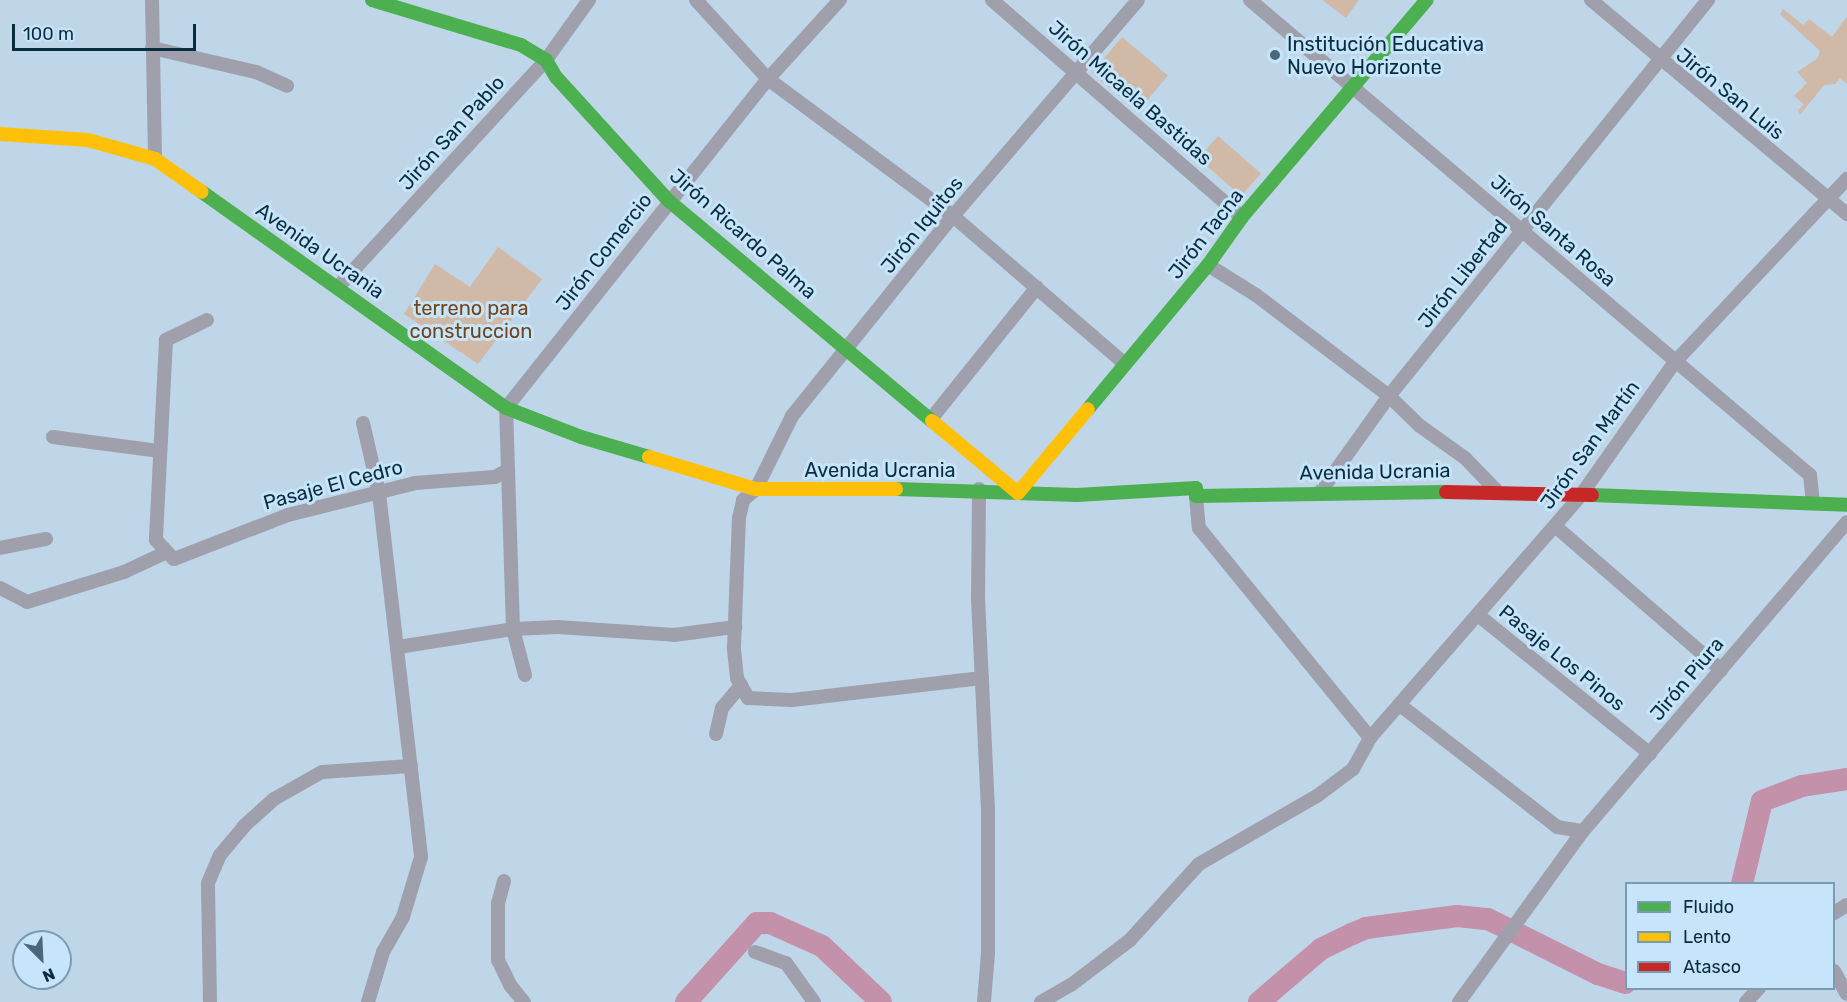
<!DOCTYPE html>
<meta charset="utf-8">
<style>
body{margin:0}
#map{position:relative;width:1847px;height:1002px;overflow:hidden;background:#bed6e8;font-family:Rubik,sans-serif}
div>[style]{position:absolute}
.green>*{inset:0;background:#d1b9a7;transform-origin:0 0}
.river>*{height:22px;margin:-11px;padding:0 11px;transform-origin:11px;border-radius:11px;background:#c491aa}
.street>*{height:14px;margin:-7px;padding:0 7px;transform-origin:7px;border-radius:7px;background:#a0a0ad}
.fast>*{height:14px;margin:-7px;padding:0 7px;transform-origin:7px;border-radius:7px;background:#4caf50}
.slow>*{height:14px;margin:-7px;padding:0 7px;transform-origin:7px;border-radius:7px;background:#ffc107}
.jam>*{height:14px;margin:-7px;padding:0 7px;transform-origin:7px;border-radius:7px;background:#c62828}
.dots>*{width:16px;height:16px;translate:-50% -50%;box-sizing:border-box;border:3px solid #c7e5fa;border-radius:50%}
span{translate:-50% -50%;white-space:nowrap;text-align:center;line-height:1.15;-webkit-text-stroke:6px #c7e5fa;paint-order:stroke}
.poi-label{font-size:20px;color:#082c40}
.left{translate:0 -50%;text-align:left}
.street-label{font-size:20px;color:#082c40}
.park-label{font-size:20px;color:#73441c}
.legend{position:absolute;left:1625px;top:882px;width:210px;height:108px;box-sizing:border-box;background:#c7e5fa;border:2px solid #7b9bb0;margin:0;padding:8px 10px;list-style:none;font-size:18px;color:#082c40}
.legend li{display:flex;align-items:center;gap:12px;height:30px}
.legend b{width:30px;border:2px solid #7b9bb0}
.north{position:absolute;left:12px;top:930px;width:60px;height:60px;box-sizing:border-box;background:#c7e5fa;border:2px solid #7b9bb0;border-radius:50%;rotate:156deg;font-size:16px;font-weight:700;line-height:24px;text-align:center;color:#082c40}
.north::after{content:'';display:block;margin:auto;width:21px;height:27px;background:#48687b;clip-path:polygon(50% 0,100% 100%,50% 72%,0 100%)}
.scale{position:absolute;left:12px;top:24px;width:184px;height:27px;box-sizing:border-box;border:3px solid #082c40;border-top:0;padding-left:8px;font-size:18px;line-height:21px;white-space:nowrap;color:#082c40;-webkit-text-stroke:4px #c7e5fa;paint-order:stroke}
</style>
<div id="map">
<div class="green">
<div style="clip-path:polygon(1322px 0,1359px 0,1346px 18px)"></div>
<div style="clip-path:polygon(1783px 9px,1803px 25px,1809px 19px,1832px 37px,1847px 16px,1847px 84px,1840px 78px,1835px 84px,1824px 85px,1800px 115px,1798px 110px,1804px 104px,1794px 96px,1807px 83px,1797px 72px,1817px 59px,1820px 51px,1780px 14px)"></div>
<div style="left:1122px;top:37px;width:60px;height:47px;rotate:40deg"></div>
<div style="left:1218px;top:136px;width:57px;height:30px;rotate:41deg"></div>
<div style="clip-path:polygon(498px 247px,542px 279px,478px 364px,404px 314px,435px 264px,470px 287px)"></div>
</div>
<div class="river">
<div style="left:1742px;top:884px;width:85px;rotate:-76.5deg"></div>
<div style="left:1762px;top:801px;width:43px;rotate:-20.6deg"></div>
<div style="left:1802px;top:786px;width:46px;rotate:-8.8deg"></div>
<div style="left:686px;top:1002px;width:106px;rotate:-48.1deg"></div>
<div style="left:757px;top:923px;width:13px"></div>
<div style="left:770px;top:923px;width:57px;rotate:23.9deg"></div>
<div style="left:822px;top:946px;width:81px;rotate:43.5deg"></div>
<div style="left:1259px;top:1002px;width:82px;rotate:-40.5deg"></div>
<div style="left:1321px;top:949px;width:34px;rotate:-26deg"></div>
<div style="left:1352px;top:934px;width:15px;rotate:-23deg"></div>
<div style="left:1366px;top:928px;width:92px;rotate:-7.5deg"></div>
<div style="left:1457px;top:916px;width:31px;rotate:6deg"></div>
<div style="left:1488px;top:919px;width:123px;rotate:26.6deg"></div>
<div style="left:1598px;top:974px;width:29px;rotate:18deg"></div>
</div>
<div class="street">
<div style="left:152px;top:0;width:159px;rotate:88.9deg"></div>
<div style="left:696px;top:0;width:107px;rotate:47.7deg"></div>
<div style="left:768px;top:79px;width:230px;rotate:36.5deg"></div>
<div style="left:953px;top:216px;width:225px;rotate:40.7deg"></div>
<div style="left:992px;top:0;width:331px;rotate:41deg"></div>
<div style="left:1250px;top:0;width:734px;rotate:40.31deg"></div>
<div style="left:1810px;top:475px;width:28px;rotate:84deg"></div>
<div style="left:1591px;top:0;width:334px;rotate:39.9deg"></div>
<div style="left:152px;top:48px;width:107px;rotate:13deg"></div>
<div style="left:256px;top:72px;width:34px;rotate:24deg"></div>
<div style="left:1208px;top:265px;width:57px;rotate:32deg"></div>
<div style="left:1256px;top:295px;width:167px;rotate:37.2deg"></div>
<div style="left:1389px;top:396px;width:43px;rotate:44.1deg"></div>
<div style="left:1420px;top:426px;width:55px;rotate:35.4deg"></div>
<div style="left:1465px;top:458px;width:46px;rotate:45.9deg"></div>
<div style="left:338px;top:287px;width:308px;rotate:-47.5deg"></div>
<div style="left:546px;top:60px;width:74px;rotate:-54.4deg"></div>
<div style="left:207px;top:320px;width:46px;rotate:154deg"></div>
<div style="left:166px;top:340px;width:200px;rotate:92.9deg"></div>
<div style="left:156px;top:540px;width:26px;rotate:47deg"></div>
<div style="left:174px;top:559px;width:122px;rotate:-21.1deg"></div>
<div style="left:288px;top:515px;width:131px;rotate:-14.1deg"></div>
<div style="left:415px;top:483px;width:80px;rotate:-4.3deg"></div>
<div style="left:495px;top:477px;width:15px;rotate:-28deg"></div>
<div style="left:931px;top:419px;width:169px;rotate:-51.2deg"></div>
<div style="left:363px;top:423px;width:72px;rotate:77.1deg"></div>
<div style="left:379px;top:493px;width:366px;rotate:83.4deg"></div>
<div style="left:421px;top:857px;width:63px;rotate:106.7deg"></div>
<div style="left:403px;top:917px;width:40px;rotate:119.7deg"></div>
<div style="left:383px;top:952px;width:52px;rotate:106.7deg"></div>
<div style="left:53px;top:437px;width:108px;rotate:7.5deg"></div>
<div style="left:979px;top:489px;width:109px;rotate:90.5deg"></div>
<div style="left:978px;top:598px;width:214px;rotate:87.3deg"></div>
<div style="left:988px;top:812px;width:141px;rotate:90deg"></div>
<div style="left:988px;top:953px;width:49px;rotate:94.7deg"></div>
<div style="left:1321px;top:491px;width:117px;rotate:-54.4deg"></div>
<div style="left:1389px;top:396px;width:509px;rotate:-51.15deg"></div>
<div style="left:1196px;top:496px;width:32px;rotate:85deg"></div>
<div style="left:1199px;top:528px;width:271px;rotate:50.8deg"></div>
<div style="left:1555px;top:526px;width:220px;rotate:40.9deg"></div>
<div style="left:0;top:548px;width:47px;rotate:-11.1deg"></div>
<div style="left:0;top:588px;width:30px;rotate:27deg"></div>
<div style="left:27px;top:602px;width:102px;rotate:-17.2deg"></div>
<div style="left:124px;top:572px;width:47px;rotate:-24.9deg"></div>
<div style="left:1478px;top:615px;width:221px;rotate:38.9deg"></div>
<div style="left:398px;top:647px;width:116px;rotate:-8.9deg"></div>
<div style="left:513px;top:629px;width:45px;rotate:-2.5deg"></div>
<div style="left:558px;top:627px;width:116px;rotate:3.9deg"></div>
<div style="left:674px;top:635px;width:62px;rotate:-7.5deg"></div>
<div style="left:525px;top:675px;width:48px;rotate:-104.6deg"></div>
<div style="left:513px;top:629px;width:221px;rotate:-91.8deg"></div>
<div style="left:506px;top:408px;width:421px;rotate:-51.5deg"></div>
<div style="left:768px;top:79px;width:107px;rotate:-47.7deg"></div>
<div style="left:982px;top:678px;width:191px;rotate:173.4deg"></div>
<div style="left:792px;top:700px;width:44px;rotate:-177.4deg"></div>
<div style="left:748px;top:698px;width:23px;rotate:-119deg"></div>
<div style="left:737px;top:678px;width:31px;rotate:-96deg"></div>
<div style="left:734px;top:647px;width:129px;rotate:-87.8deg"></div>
<div style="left:739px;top:518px;width:18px;rotate:-77deg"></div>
<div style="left:743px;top:500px;width:17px;rotate:-40deg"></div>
<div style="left:756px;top:489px;width:81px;rotate:-63.7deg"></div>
<div style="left:792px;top:416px;width:257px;rotate:-51.2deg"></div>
<div style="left:953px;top:216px;width:284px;rotate:-49.4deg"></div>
<div style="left:1400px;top:705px;width:199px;rotate:37.8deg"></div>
<div style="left:1557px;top:827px;width:26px;rotate:9deg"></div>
<div style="left:716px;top:734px;width:27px;rotate:-77deg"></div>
<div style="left:722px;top:708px;width:30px;rotate:-50deg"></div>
<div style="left:504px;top:881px;width:23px;rotate:105deg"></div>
<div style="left:498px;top:903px;width:57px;rotate:90deg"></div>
<div style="left:498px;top:960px;width:28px;rotate:64deg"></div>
<div style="left:510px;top:985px;width:22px;rotate:51deg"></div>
<div style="left:1834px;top:913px;width:15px;rotate:-32deg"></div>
<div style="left:755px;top:952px;width:33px;rotate:20deg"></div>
<div style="left:786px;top:963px;width:48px;rotate:54.3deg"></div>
<div style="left:1834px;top:971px;width:26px;rotate:61deg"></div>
<div style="left:210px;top:1002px;width:119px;rotate:-91deg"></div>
<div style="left:208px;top:883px;width:30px;rotate:-67deg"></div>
<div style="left:220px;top:855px;width:38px;rotate:-50deg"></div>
<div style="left:244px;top:826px;width:40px;rotate:-42deg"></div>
<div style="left:274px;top:799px;width:55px;rotate:-29.4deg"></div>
<div style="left:322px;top:772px;width:89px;rotate:-3.9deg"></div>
<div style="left:1041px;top:1002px;width:34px;rotate:-30deg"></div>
<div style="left:1071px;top:985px;width:74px;rotate:-37.3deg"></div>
<div style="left:1130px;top:940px;width:103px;rotate:-47.8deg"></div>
<div style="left:1199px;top:864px;width:136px;rotate:-30deg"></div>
<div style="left:1317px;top:796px;width:45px;rotate:-36.9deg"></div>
<div style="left:1353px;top:769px;width:35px;rotate:-61deg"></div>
<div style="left:1370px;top:738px;width:322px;rotate:-49deg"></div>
<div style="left:1581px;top:495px;width:161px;rotate:-54.8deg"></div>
<div style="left:1674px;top:363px;width:253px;rotate:-46.8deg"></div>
<div style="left:1459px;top:1002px;width:211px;rotate:-54.1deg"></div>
<div style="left:1583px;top:831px;width:406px;rotate:-49.5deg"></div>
<div style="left:1746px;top:1002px;width:19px;rotate:-47deg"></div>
</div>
<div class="fast">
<div style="left:372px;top:0;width:156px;rotate:16.8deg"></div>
<div style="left:521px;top:45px;width:29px;rotate:31deg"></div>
<div style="left:546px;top:60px;width:20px;rotate:60deg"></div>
<div style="left:556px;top:77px;width:168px;rotate:47.7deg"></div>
<div style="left:669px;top:201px;width:343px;rotate:39.9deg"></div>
<div style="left:202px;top:192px;width:373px;rotate:35.4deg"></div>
<div style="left:506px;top:408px;width:80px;rotate:21.1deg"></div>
<div style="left:581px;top:437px;width:71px;rotate:16.4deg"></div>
<div style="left:1088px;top:409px;width:187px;rotate:-50.2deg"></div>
<div style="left:1208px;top:265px;width:59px;rotate:-54.7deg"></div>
<div style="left:1242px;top:217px;width:285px;rotate:-49.6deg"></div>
<div style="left:896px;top:489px;width:181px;rotate:1.9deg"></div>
<div style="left:1077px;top:495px;width:119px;rotate:-3.4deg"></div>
<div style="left:1196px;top:488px;width:8px;rotate:90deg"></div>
<div style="left:1196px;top:496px;width:250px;rotate:-0.9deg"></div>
<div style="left:1592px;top:495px;width:255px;rotate:2.2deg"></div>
</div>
<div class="slow">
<div style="left:0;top:134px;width:88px;rotate:3.9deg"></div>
<div style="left:88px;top:140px;width:70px;rotate:15.8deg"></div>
<div style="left:155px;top:159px;width:57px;rotate:35.1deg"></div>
<div style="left:932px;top:421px;width:112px;rotate:39.9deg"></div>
<div style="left:1018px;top:493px;width:109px;rotate:-50.2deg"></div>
<div style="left:649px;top:457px;width:112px;rotate:16.7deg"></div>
<div style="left:756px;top:489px;width:140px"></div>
</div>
<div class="jam">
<div style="left:1446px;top:492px;width:146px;rotate:1.2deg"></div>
</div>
<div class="dots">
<div style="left:1275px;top:55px;background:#48687b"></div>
</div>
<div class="poi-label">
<span class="left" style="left:1287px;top:56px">Institución Educativa<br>Nuevo Horizonte</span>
</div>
<div class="street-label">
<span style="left:1130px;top:93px;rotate:41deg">Jirón Micaela Bastidas</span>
<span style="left:1730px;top:94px;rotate:39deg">Jirón San Luis</span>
<span style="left:452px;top:133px;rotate:-48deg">Jirón San Pablo</span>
<span style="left:922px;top:225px;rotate:-51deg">Jirón Iquitos</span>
<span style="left:1553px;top:231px;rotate:41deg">Jirón Santa Rosa</span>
<span style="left:743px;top:234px;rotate:41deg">Jirón Ricardo Palma</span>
<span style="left:1206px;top:234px;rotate:-52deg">Jirón Tacna</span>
<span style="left:320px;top:251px;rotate:35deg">Avenida Ucrania</span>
<span style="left:604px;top:252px;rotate:-52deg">Jirón Comercio</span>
<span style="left:1463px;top:274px;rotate:-52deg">Jirón Libertad</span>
<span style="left:1590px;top:445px;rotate:-54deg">Jirón San Martín</span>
<span style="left:880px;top:470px">Avenida Ucrania</span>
<span style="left:1375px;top:472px;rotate:-1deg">Avenida Ucrania</span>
<span style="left:333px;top:485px;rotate:-15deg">Pasaje El Cedro</span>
<span style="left:1562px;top:658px;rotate:39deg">Pasaje Los Pinos</span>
<span style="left:1687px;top:679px;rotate:-50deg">Jirón Piura</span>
</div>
<div class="park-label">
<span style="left:471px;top:320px">terreno para<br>construccion</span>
</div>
<ul class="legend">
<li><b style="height:8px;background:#4caf50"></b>Fluido</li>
<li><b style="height:8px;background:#ffc107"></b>Lento</li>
<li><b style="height:8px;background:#c62828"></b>Atasco</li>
</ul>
<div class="north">N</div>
<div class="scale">100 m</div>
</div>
